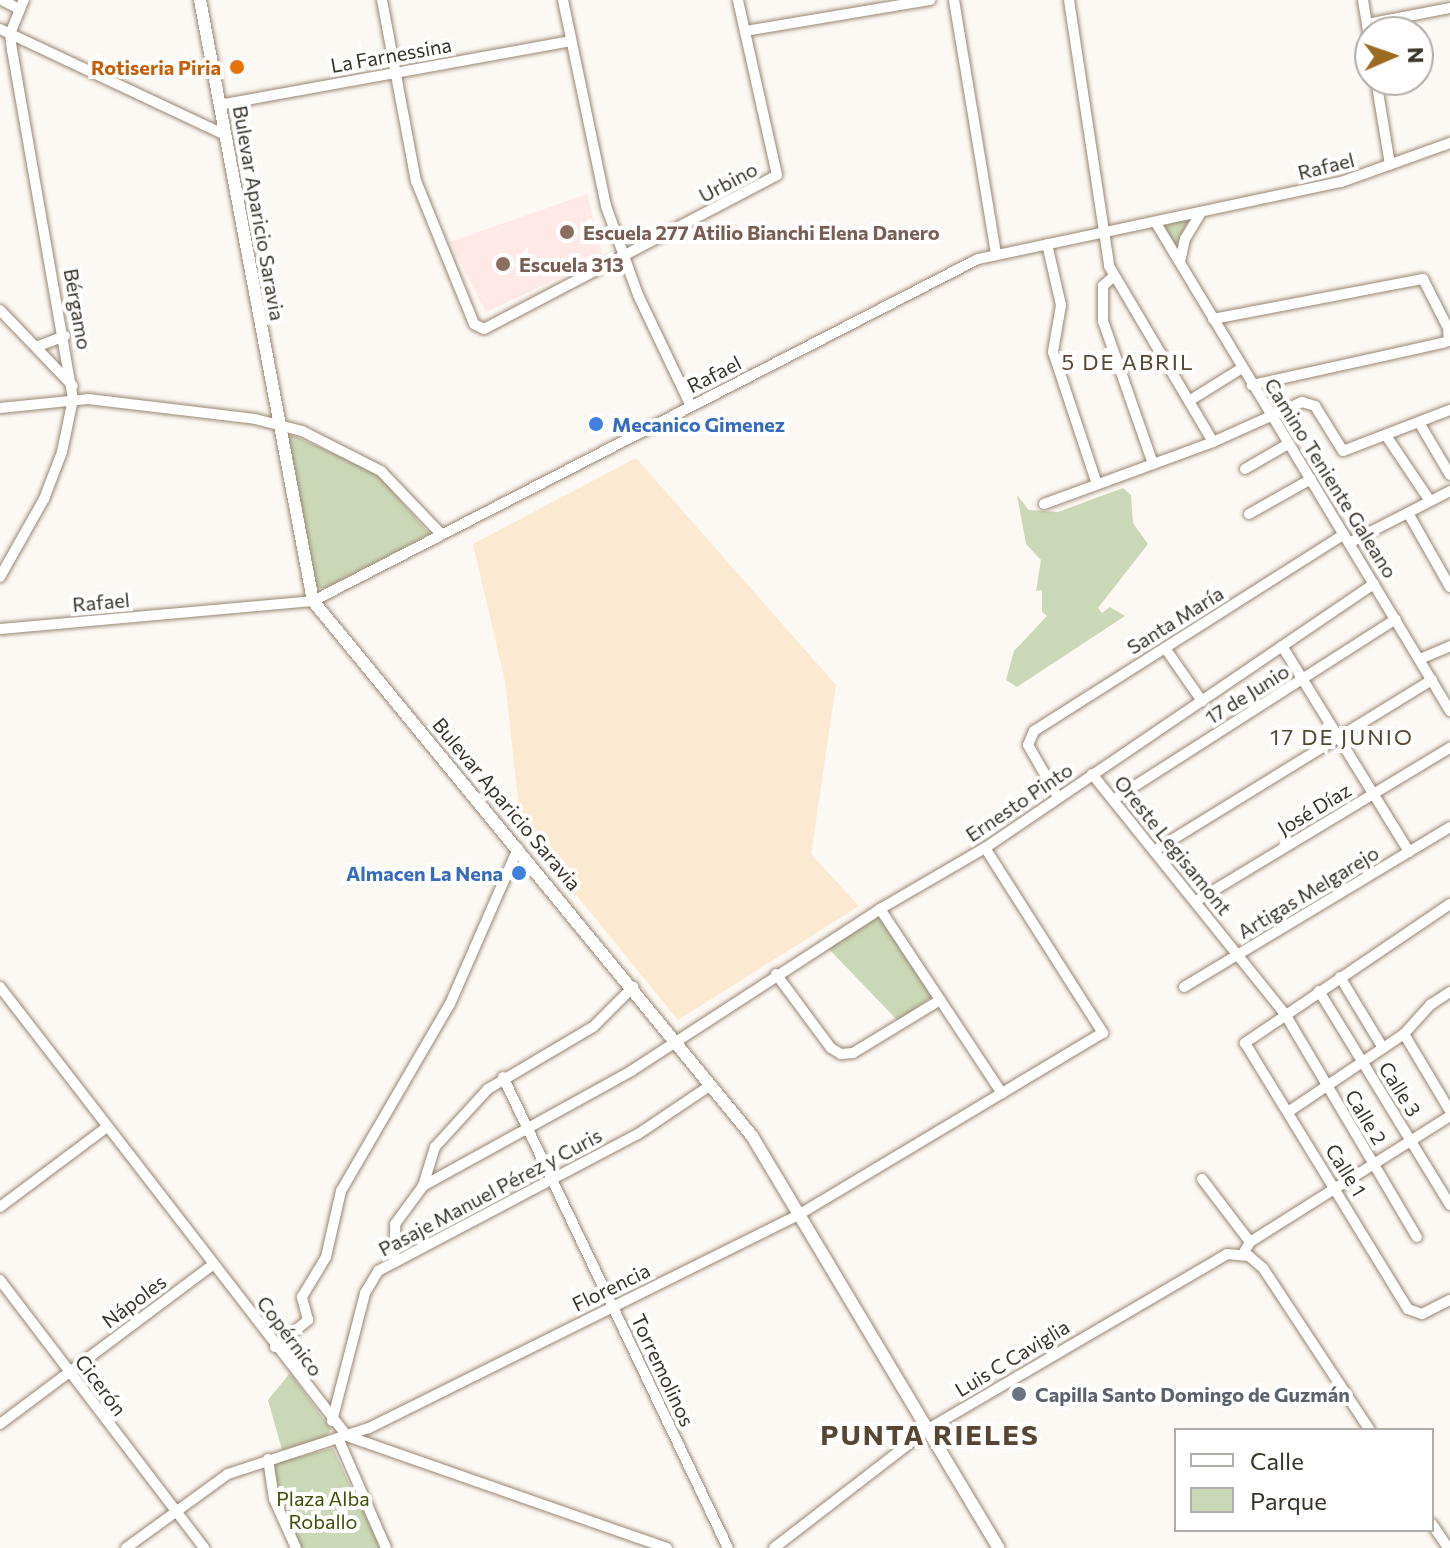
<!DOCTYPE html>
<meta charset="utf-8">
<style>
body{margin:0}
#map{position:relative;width:1450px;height:1548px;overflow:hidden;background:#fcf8f3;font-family:Commissioner,sans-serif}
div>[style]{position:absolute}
.built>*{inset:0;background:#fce9d1}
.education>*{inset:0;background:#ffe9e7}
.green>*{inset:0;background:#cbd8b7}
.roads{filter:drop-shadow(0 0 2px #988671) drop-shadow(0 0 2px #988671)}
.minor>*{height:10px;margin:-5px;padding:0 5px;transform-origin:5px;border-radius:5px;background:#fff}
.tertiary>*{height:12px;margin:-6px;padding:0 6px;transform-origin:6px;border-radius:6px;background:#fff}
.dots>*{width:22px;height:22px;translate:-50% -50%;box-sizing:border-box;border:4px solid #fff;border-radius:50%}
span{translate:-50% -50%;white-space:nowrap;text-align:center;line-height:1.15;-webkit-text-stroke:8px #fff;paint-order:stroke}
.street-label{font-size:20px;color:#393229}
.food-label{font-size:20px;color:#c56008;font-weight:700}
.right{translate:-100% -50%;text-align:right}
.education-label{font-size:20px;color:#785e54;font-weight:700}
.left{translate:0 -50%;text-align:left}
.shop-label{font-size:20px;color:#366cbe;font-weight:700}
.worship-label{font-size:20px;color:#5b616d;font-weight:700}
.park-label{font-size:20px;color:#3a5000}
.neighbourhood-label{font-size:22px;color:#564632;letter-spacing:2px}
.district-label{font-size:28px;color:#564632;font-weight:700;letter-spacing:2px}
.legend{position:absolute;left:1174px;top:1428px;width:260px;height:104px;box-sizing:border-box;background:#fff;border:2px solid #b0ada9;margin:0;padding:10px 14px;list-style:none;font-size:24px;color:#393229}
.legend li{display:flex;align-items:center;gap:16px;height:40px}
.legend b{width:40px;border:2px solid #b0ada9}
.north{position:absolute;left:1354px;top:16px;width:80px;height:80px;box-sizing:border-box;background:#fff;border:2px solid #b0ada9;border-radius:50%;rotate:88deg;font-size:22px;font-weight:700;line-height:32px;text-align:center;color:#393229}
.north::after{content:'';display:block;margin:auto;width:28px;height:36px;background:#9c6b1f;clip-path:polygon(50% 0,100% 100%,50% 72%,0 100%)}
</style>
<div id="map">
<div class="built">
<div style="clip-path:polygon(636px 458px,836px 685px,811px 854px,859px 906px,678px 1020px,521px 827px,505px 681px,473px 544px)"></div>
</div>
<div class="education">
<div style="clip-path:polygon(587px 194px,603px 257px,486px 312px,450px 242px)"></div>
</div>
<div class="green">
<div style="clip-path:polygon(1185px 219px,1188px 222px,1175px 247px,1163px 226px)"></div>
<div style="clip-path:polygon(292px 435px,375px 472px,430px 534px,326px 588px,316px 588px,288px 438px)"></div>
<div style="clip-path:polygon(1123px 488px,1131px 495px,1133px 523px,1148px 544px,1098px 608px,1102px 613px,1110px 607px,1125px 616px,1017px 687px,1006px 680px,1014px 651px,1047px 616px,1042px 612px,1042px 590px,1036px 591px,1041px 560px,1026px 544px,1017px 495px,1029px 510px,1058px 512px)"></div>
<div style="clip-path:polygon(878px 916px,933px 996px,898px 1021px,827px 947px)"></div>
<div style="clip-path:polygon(290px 1373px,331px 1429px,326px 1438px,282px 1450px,268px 1400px)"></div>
<div style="clip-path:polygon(333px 1448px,349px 1483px,382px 1548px,300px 1548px,273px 1473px,275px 1463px)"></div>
</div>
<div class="roads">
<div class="minor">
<div style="left:2px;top:0;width:19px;rotate:28deg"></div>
<div style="left:382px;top:0;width:184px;rotate:79.4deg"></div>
<div style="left:416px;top:181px;width:154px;rotate:67.9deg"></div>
<div style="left:474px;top:324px;width:11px;rotate:27deg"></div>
<div style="left:484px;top:329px;width:331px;rotate:-27.7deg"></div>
<div style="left:777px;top:175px;width:179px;rotate:-102.6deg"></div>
<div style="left:563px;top:0;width:210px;rotate:78.2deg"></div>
<div style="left:606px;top:206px;width:95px;rotate:70.2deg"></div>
<div style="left:638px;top:295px;width:123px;rotate:64.5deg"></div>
<div style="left:954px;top:0;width:257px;rotate:80.6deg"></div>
<div style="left:1069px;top:0;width:269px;rotate:81.4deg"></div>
<div style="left:1109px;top:266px;width:204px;rotate:59.4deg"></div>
<div style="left:1363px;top:0;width:44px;rotate:80.8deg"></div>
<div style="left:1367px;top:24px;width:85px;rotate:-10.9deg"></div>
<div style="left:0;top:29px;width:249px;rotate:25.2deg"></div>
<div style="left:745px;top:31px;width:188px;rotate:-9.5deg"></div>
<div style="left:1376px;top:80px;width:86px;rotate:80.6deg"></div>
<div style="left:219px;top:105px;width:357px;rotate:-10.3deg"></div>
<div style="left:1156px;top:223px;width:570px;rotate:58.93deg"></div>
<div style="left:1047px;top:244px;width:63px;rotate:77.1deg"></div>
<div style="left:1061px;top:305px;width:48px;rotate:99.7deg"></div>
<div style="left:1053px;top:352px;width:139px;rotate:71.6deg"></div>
<div style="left:1180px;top:262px;width:24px;rotate:-78deg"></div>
<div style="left:1185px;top:239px;width:29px;rotate:-59deg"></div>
<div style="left:1114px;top:276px;width:15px;rotate:138deg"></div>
<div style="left:1103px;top:286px;width:35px;rotate:90deg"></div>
<div style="left:1103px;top:321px;width:151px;rotate:70.7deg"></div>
<div style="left:0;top:310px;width:105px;rotate:46.2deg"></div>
<div style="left:1213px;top:319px;width:214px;rotate:-10.8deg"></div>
<div style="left:1423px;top:279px;width:55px;rotate:63deg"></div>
<div style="left:1448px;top:328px;width:13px;rotate:86deg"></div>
<div style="left:1449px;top:341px;width:7px;rotate:164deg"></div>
<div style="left:1442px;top:343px;width:195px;rotate:167.5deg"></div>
<div style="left:36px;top:347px;width:31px;rotate:-21deg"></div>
<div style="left:1189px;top:401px;width:62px;rotate:-31.9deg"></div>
<div style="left:0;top:408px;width:88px;rotate:-5.8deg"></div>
<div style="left:88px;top:399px;width:168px;rotate:6.8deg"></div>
<div style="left:255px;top:419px;width:49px;rotate:14.3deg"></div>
<div style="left:302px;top:431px;width:89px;rotate:26.9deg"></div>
<div style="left:381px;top:471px;width:87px;rotate:46.4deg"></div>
<div style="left:1420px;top:424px;width:59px;rotate:59.5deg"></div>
<div style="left:1387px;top:437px;width:77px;rotate:56.1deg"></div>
<div style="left:1245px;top:469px;width:50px;rotate:-30.2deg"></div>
<div style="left:1044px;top:504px;width:180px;rotate:-20.1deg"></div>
<div style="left:1213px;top:442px;width:98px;rotate:-24.2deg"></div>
<div style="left:1302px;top:402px;width:14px;rotate:17deg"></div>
<div style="left:1315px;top:406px;width:53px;rotate:58.1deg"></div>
<div style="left:1343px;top:451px;width:115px;rotate:-21deg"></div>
<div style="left:1408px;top:513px;width:85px;rotate:60.4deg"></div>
<div style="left:1249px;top:514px;width:71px;rotate:-29.4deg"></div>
<div style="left:1349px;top:543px;width:114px;rotate:-27.2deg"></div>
<div style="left:0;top:577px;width:90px;rotate:-60.6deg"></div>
<div style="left:44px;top:499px;width:50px;rotate:-69deg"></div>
<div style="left:62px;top:452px;width:54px;rotate:-78.3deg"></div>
<div style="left:73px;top:399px;width:354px;rotate:-99.9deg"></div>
<div style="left:12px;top:50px;width:16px;rotate:-97deg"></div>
<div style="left:10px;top:34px;width:37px;rotate:-68deg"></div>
<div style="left:0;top:629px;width:314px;rotate:-5.1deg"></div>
<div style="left:313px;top:601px;width:748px;rotate:-27.22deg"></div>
<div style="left:978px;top:259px;width:371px;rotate:-12deg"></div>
<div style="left:1341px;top:182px;width:116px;rotate:-19.7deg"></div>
<div style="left:1282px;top:646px;width:242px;rotate:58.3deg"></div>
<div style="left:1165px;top:648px;width:65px;rotate:55.1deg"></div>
<div style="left:1420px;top:659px;width:33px;rotate:-23deg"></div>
<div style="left:1092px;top:774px;width:308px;rotate:51.2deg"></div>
<div style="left:1285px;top:1014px;width:259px;rotate:59.4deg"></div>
<div style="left:1058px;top:797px;width:60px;rotate:-120deg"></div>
<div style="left:1028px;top:745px;width:15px;rotate:-67deg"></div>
<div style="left:1034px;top:731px;width:367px;rotate:-32.4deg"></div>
<div style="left:1116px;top:798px;width:332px;rotate:-32.6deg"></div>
<div style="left:1157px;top:849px;width:323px;rotate:-31.6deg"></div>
<div style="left:1196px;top:901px;width:297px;rotate:-31.1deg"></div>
<div style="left:1450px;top:904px;width:248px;rotate:145.9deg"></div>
<div style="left:1245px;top:1043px;width:312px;rotate:58.5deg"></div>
<div style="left:1408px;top:1309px;width:15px;rotate:20deg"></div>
<div style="left:1422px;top:1314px;width:31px;rotate:-27deg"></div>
<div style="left:880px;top:909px;width:221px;rotate:56.5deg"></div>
<div style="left:776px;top:974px;width:92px;rotate:53.4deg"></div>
<div style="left:831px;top:1048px;width:12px;rotate:31deg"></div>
<div style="left:841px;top:1054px;width:12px;rotate:-5deg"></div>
<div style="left:853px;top:1053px;width:102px;rotate:-31.3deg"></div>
<div style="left:1340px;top:977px;width:83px;rotate:58.8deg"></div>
<div style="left:0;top:987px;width:567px;rotate:52.3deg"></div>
<div style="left:347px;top:1436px;width:339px;rotate:19.3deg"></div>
<div style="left:1184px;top:987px;width:310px;rotate:-31deg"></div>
<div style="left:1319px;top:991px;width:251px;rotate:58.5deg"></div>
<div style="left:1404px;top:1034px;width:90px;rotate:59.1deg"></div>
<div style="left:503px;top:1077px;width:522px;rotate:64.47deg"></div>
<div style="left:1288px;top:1112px;width:140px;rotate:-33.9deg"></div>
<div style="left:1404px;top:1034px;width:39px;rotate:-48deg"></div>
<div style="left:1430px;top:1005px;width:24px;rotate:-33deg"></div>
<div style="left:1202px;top:1179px;width:79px;rotate:52.7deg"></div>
<div style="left:423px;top:1186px;width:238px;rotate:-28.9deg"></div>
<div style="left:631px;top:1071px;width:297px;rotate:-33deg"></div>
<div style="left:880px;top:909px;width:121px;rotate:-30.2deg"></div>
<div style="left:985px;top:848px;width:470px;rotate:-34.2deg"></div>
<div style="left:0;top:1207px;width:134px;rotate:-36.8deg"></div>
<div style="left:1243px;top:1254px;width:14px;rotate:-60deg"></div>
<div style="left:1250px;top:1242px;width:236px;rotate:-32.2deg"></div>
<div style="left:394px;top:1262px;width:38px;rotate:-88deg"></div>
<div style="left:395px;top:1224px;width:47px;rotate:-53.6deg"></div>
<div style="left:423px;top:1186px;width:41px;rotate:-72.9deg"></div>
<div style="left:435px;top:1147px;width:79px;rotate:-47.6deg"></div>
<div style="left:488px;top:1089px;width:122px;rotate:-30.6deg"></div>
<div style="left:593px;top:1027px;width:57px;rotate:-45deg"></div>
<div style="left:0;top:1280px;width:337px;rotate:52.7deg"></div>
<div style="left:275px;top:1347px;width:43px;rotate:-39.3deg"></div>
<div style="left:308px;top:1320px;width:24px;rotate:-105deg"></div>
<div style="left:302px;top:1297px;width:47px;rotate:-59deg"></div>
<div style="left:326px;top:1257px;width:68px;rotate:-77.2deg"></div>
<div style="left:341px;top:1191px;width:216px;rotate:-59.8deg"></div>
<div style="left:450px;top:1004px;width:170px;rotate:-66.4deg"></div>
<div style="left:332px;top:1421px;width:132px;rotate:-75.5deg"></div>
<div style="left:365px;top:1293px;width:26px;rotate:-59deg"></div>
<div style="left:378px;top:1271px;width:294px;rotate:-27.8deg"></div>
<div style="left:638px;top:1134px;width:88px;rotate:-33.9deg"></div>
<div style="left:0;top:1424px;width:267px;rotate:-36.8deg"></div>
<div style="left:338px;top:1438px;width:120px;rotate:66.4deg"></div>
<div style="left:268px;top:1459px;width:40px;rotate:81.5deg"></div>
<div style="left:274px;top:1499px;width:54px;rotate:65.8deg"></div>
<div style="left:1432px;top:1524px;width:29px;rotate:56deg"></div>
<div style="left:126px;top:1548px;width:126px;rotate:-36deg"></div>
<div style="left:228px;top:1474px;width:148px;rotate:-18.1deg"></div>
<div style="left:369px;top:1428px;width:481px;rotate:-26.4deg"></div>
<div style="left:800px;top:1214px;width:353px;rotate:-30.9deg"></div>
<div style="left:1103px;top:1033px;width:219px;rotate:-122.5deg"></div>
<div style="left:774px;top:1548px;width:195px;rotate:-37.7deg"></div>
<div style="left:928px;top:1429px;width:346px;rotate:-30.3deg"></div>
<div style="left:1227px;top:1254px;width:22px;rotate:5deg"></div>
<div style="left:1249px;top:1256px;width:18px;rotate:41deg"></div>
<div style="left:1263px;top:1268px;width:194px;rotate:56.6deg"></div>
</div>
<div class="tertiary">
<div style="left:200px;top:0;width:612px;rotate:79.35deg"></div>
<div style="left:313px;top:601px;width:692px;rotate:50.63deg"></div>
<div style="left:752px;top:1136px;width:480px;rotate:59.1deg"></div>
</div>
</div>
<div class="dots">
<div style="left:237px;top:67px;background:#e8710a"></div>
<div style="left:567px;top:232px;background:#8d6e63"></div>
<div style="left:503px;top:264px;background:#8d6e63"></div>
<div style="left:596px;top:424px;background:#3f7fe0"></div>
<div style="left:519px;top:873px;background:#3f7fe0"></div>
<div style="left:1019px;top:1394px;background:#6b7280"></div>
</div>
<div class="street-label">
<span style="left:391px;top:55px;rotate:-10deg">La Farnessina</span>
<span style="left:1326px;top:166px;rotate:-14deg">Rafael</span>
<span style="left:728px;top:182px;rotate:-28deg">Urbino</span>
<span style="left:259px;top:213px;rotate:80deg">Bulevar Aparicio Saravia</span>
<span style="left:78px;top:309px;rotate:80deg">Bérgamo</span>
<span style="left:714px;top:374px;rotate:-27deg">Rafael</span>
<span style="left:1331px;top:478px;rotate:58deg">Camino Teniente Galeano</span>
<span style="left:101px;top:602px;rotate:-5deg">Rafael</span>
<span style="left:1175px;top:620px;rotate:-32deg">Santa María</span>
<span style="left:1247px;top:694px;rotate:-32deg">17 de Junio</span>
<span style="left:1019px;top:802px;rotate:-34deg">Ernesto Pinto</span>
<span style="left:507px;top:804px;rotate:50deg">Bulevar Aparicio Saravia</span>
<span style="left:1314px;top:809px;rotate:-31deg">José Díaz</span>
<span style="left:1173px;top:845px;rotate:51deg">Oreste Legisamont</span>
<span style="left:1308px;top:892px;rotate:-31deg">Artigas Melgarejo</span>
<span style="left:1400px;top:1089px;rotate:58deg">Calle 3</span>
<span style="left:1366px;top:1117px;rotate:59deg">Calle 2</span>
<span style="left:1346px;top:1170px;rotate:58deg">Calle 1</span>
<span style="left:490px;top:1192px;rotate:-28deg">Pasaje Manuel Pérez y Curis</span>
<span style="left:611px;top:1287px;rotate:-26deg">Florencia</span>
<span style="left:134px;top:1301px;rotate:-37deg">Nápoles</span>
<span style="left:290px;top:1336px;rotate:53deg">Copérnico</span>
<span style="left:1012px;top:1358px;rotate:-31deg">Luis C Caviglia</span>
<span style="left:663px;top:1370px;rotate:65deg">Torremolinos</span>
<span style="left:101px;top:1385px;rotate:53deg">Cicerón</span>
</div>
<div class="food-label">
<span class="right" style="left:221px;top:67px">Rotiseria Piria</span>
</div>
<div class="education-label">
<span class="left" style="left:583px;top:232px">Escuela 277 Atilio Bianchi Elena Danero</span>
<span class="left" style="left:519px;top:264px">Escuela 313</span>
</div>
<div class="shop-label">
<span class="left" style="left:612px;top:424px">Mecanico Gimenez</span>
<span class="right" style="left:503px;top:873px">Almacen La Nena</span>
</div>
<div class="worship-label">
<span class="left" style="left:1035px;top:1394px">Capilla Santo Domingo de Guzmán</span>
</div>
<div class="park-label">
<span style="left:323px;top:1510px">Plaza Alba<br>Roballo</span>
</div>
<div class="neighbourhood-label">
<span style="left:1128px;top:362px">5 DE ABRIL</span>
<span style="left:1342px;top:737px">17 DE JUNIO</span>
</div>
<div class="district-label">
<span style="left:930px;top:1434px">PUNTA RIELES</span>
</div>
<ul class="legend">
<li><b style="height:10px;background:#fff"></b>Calle</li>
<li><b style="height:22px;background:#cbd8b7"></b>Parque</li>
</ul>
<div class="north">N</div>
</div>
